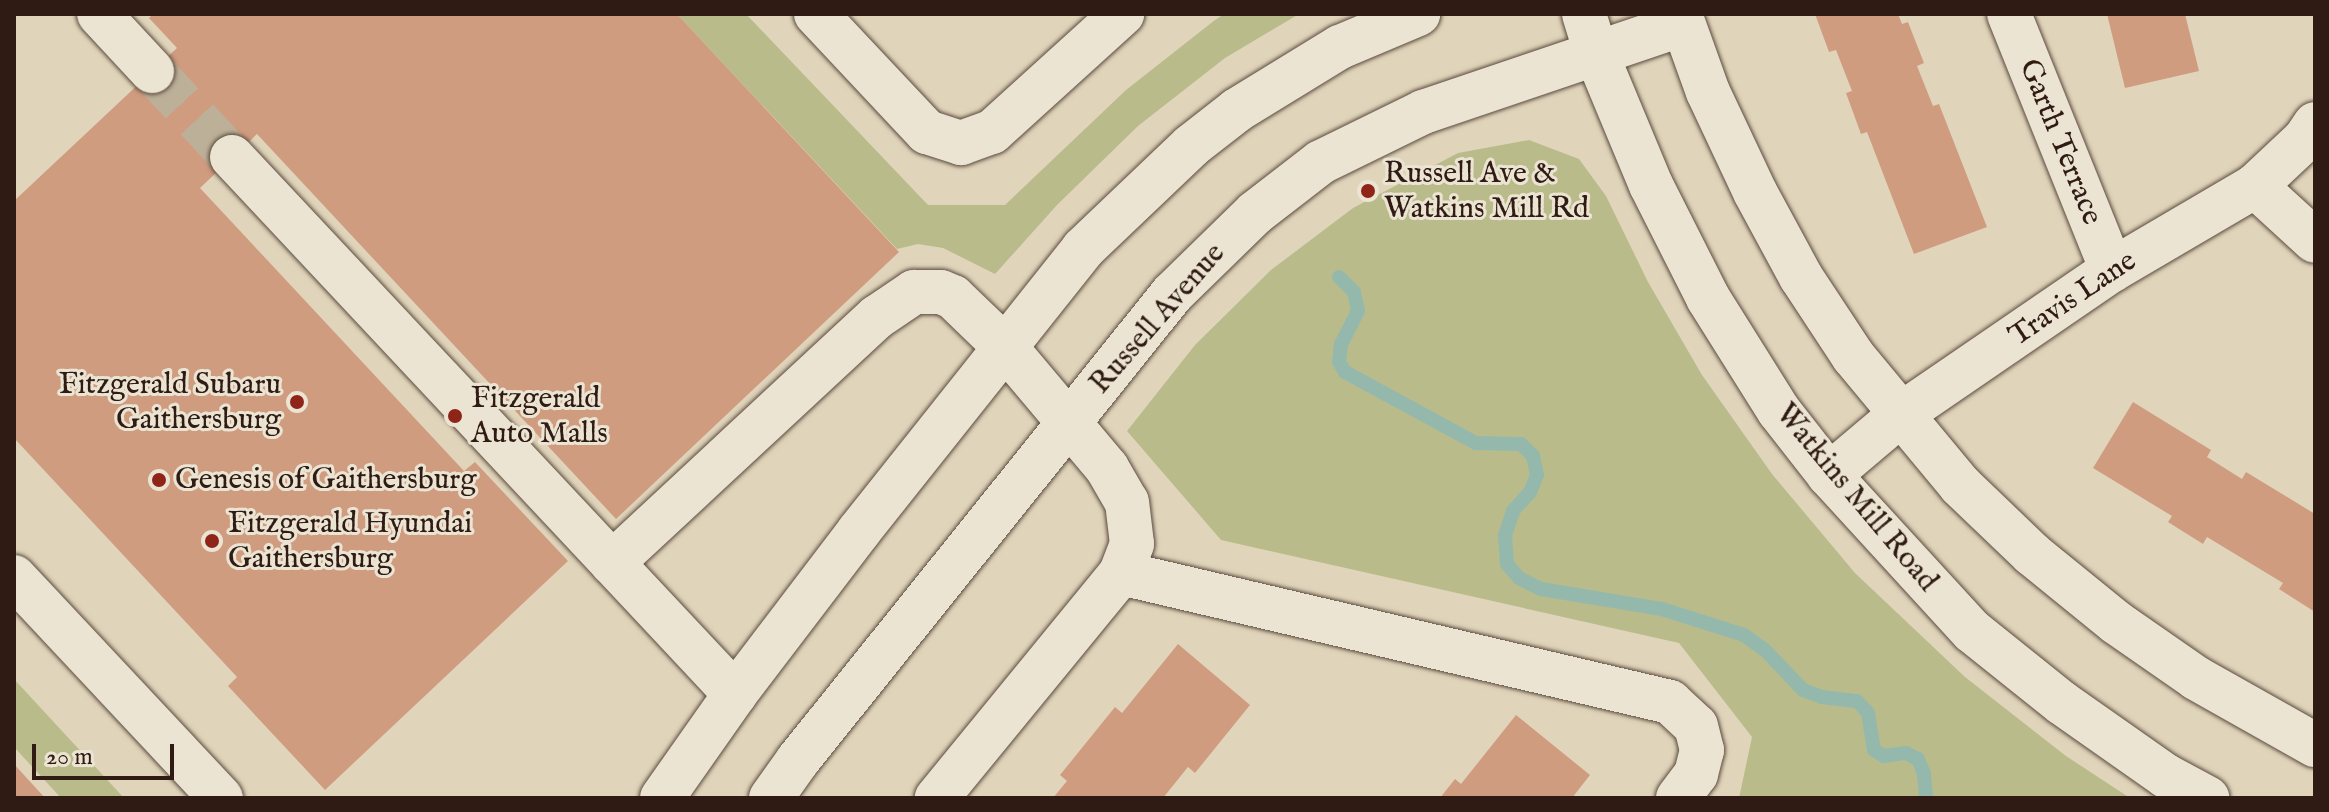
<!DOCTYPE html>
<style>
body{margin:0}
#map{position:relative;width:2329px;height:812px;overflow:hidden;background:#e0d5bb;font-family:"IM FELL English",serif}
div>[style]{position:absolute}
.green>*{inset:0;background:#babb8b}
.stream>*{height:14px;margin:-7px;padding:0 7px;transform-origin:7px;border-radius:7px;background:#94b9ac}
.building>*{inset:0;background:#d09c80}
.minor-tunnel>*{height:44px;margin-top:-22px;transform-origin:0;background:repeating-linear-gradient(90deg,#bdb099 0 44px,transparent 0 66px)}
.roads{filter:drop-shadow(0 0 2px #5b4a3d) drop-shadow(0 0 2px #5b4a3d)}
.minor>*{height:44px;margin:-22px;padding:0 22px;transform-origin:22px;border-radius:22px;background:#ebe4d3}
.dots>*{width:22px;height:22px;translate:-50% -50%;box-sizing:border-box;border:4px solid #ebe4d3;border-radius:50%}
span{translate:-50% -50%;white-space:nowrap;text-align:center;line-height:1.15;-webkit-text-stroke:6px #ebe4d3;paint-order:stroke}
.street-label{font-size:30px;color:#2f1b13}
.poi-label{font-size:30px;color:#2f1b13}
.left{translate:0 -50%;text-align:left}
.right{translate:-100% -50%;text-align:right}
.frame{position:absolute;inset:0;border:16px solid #2f1b13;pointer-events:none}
.scale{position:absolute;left:32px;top:744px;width:142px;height:36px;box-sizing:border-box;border:4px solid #2f1b13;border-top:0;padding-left:10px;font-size:24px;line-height:28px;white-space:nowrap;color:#2f1b13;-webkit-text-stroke:6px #ebe4d3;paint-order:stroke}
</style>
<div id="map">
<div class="green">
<div style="clip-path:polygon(677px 14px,746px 14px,928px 205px,1005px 205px,1126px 90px,1215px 20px,1224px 14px,1299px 14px,1225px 58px,1138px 126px,1057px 205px,995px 274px,943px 248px,918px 244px,897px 249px)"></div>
<div style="clip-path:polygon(1529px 140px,1579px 159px,1606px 196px,1648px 282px,1702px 375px,1772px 474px,1855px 573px,1965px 677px,2066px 756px,2130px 798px,1739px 798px,1752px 737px,1679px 643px,1221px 540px,1127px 431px,1195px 345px,1271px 270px,1353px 208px,1458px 153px)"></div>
<div style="clip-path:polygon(14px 679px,124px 798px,61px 798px,14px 747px)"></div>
</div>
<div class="stream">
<div style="left:1339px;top:277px;width:21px;rotate:45deg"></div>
<div style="left:1354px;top:292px;width:19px;rotate:78deg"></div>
<div style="left:1358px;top:311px;width:37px;rotate:117deg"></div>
<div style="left:1341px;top:344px;width:18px;rotate:96deg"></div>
<div style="left:1339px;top:362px;width:12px;rotate:59deg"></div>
<div style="left:1345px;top:372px;width:149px;rotate:28.5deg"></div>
<div style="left:1476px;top:443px;width:45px;rotate:1.3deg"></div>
<div style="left:1521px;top:444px;width:17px;rotate:45deg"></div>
<div style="left:1533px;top:456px;width:19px;rotate:78deg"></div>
<div style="left:1537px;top:475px;width:18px;rotate:112deg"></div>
<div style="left:1530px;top:492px;width:25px;rotate:132deg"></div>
<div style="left:1513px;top:511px;width:25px;rotate:108deg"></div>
<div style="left:1505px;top:535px;width:29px;rotate:86deg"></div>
<div style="left:1507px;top:564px;width:18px;rotate:49deg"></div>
<div style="left:1519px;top:578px;width:25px;rotate:27deg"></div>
<div style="left:1541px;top:589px;width:123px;rotate:9.4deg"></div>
<div style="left:1662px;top:609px;width:86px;rotate:17.6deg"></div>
<div style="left:1744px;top:635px;width:26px;rotate:36deg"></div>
<div style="left:1765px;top:650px;width:55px;rotate:46.5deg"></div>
<div style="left:1803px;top:690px;width:20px;rotate:20deg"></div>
<div style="left:1822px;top:697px;width:35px;rotate:7deg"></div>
<div style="left:1857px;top:701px;width:16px;rotate:47deg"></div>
<div style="left:1868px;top:713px;width:37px;rotate:81deg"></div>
<div style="left:1874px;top:750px;width:12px;rotate:31deg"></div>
<div style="left:1884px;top:756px;width:22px;rotate:-8deg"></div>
<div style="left:1906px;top:753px;width:13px;rotate:27deg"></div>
<div style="left:1918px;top:759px;width:16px;rotate:68deg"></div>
<div style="left:1924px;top:774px;width:24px;rotate:85deg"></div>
</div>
<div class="building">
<div style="clip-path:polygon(153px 14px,677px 14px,899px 252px,616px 519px,257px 134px,200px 188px,464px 471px,475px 462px,568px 561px,325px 790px,228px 686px,237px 677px,14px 438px,14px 201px,177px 48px,149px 18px)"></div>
<div style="clip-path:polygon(1815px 14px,1898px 14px,1902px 24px,1908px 22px,1924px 63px,1917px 66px,1933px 106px,1939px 104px,1987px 227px,1914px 254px,1867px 132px,1861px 134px,1846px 93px,1852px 91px,1836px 50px,1829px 52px)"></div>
<div style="clip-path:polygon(2107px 14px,2185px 14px,2199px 71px,2125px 88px)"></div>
<div style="clip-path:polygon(2133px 402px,2211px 450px,2207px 457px,2242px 479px,2246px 472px,2315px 514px,2315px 612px,2279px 589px,2283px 583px,2207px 537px,2203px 544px,2168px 522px,2172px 516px,2093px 468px)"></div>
<div style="clip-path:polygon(1178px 644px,1250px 705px,1195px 773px,1188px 767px,1163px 798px,1053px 798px,1067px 781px,1060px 775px,1115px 707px,1122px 713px)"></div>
<div style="clip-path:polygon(1516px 715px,1590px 775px,1572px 798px,1440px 798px,1455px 779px,1461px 784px)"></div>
<div style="clip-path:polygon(14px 764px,45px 798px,14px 798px)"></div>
</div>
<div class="minor-tunnel">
<div style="left:152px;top:71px;width:117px;rotate:47.1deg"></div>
</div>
<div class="roads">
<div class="minor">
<div style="left:99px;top:14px;width:78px;rotate:47.1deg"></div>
<div style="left:816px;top:14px;width:162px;rotate:46.8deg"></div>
<div style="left:927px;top:132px;width:36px;rotate:18deg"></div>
<div style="left:961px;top:143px;width:33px;rotate:-20deg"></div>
<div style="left:992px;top:132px;width:176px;rotate:-42.2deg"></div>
<div style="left:1584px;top:14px;width:41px;rotate:72.9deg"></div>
<div style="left:1596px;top:53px;width:143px;rotate:67.4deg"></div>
<div style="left:1651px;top:185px;width:127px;rotate:63.2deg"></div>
<div style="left:1708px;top:298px;width:133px;rotate:57.9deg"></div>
<div style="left:1779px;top:411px;width:81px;rotate:52deg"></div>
<div style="left:1829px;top:475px;width:212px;rotate:47.5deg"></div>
<div style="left:1972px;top:631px;width:115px;rotate:38.7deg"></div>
<div style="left:2062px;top:703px;width:127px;rotate:35.1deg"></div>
<div style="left:2166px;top:776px;width:47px;rotate:28.2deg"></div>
<div style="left:1680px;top:14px;width:83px;rotate:70.3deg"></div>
<div style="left:1708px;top:92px;width:110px;rotate:64.8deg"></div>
<div style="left:1755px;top:192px;width:97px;rotate:61.6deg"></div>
<div style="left:1801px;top:277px;width:95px;rotate:56.6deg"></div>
<div style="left:1853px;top:356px;width:168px;rotate:50.3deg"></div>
<div style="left:1960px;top:485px;width:100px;rotate:43.8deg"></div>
<div style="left:2032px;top:554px;width:109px;rotate:39.1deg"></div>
<div style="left:2117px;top:623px;width:96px;rotate:34.8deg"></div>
<div style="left:2196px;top:678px;width:137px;rotate:29.4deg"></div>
<div style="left:2009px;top:14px;width:276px;rotate:68.1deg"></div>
<div style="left:232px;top:157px;width:736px;rotate:46.87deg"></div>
<div style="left:2255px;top:186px;width:81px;rotate:42.5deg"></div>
<div style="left:1829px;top:475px;width:93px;rotate:-40.2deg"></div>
<div style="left:1900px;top:415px;width:257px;rotate:-34.4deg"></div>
<div style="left:2112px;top:270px;width:166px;rotate:-30.4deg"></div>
<div style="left:2255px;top:186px;width:69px;rotate:-43.2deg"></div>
<div style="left:2305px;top:139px;width:18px;rotate:-56deg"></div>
<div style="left:612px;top:563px;width:362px;rotate:-42.9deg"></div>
<div style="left:877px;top:317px;width:45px;rotate:-34deg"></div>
<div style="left:914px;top:292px;width:27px"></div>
<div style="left:941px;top:292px;width:13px;rotate:23deg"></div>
<div style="left:953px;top:297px;width:74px;rotate:43.9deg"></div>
<div style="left:1006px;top:348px;width:157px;rotate:49.9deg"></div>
<div style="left:1107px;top:468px;width:39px;rotate:60deg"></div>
<div style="left:1127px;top:502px;width:42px;rotate:83.2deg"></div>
<div style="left:1132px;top:544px;width:31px;rotate:111deg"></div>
<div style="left:1121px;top:573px;width:291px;rotate:129.3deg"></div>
<div style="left:1121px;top:573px;width:564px;rotate:13.22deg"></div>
<div style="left:1670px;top:702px;width:35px;rotate:43deg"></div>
<div style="left:1696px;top:726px;width:25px;rotate:76deg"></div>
<div style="left:1702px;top:750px;width:25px;rotate:104deg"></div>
<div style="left:1696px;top:774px;width:30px;rotate:127deg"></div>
<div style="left:14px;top:577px;width:303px;rotate:46.9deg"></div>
<div style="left:662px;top:798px;width:127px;rotate:-54.9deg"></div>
<div style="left:735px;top:694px;width:205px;rotate:-52.7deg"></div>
<div style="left:859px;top:531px;width:360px;rotate:-51.5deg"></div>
<div style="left:1083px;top:249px;width:149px;rotate:-43.6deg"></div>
<div style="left:1191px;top:146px;width:58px;rotate:-38deg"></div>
<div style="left:1237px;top:110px;width:121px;rotate:-31.5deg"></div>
<div style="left:1340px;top:47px;width:85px;rotate:-22.9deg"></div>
<div style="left:771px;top:798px;width:47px;rotate:-54.6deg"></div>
<div style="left:798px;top:760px;width:598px;rotate:-51.25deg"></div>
<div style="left:1172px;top:294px;width:116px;rotate:-44.3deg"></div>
<div style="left:1255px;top:213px;width:83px;rotate:-37.7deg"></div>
<div style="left:1321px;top:162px;width:114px;rotate:-26.1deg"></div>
<div style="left:1423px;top:112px;width:274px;rotate:-18.7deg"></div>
</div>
</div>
<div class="dots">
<div style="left:1368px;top:191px;background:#8f2418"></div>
<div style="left:297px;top:402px;background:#8f2418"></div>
<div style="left:455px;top:416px;background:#8f2418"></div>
<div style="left:159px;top:480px;background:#8f2418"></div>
<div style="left:212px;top:541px;background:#8f2418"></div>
</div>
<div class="street-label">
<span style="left:2060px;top:142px;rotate:68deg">Garth Terrace</span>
<span style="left:2073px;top:299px;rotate:-34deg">Travis Lane</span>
<span style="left:1158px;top:319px;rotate:-49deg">Russell Avenue</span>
<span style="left:1856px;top:498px;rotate:50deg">Watkins Mill Road</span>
</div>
<div class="poi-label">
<span class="left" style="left:1384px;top:191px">Russell Ave &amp;<br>Watkins Mill Rd</span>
<span class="right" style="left:281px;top:402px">Fitzgerald Subaru<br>Gaithersburg</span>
<span class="left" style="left:471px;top:416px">Fitzgerald<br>Auto Malls</span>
<span class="left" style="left:175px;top:480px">Genesis of Gaithersburg</span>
<span class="left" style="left:228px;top:541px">Fitzgerald Hyundai<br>Gaithersburg</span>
</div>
<div class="frame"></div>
<div class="scale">20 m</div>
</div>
